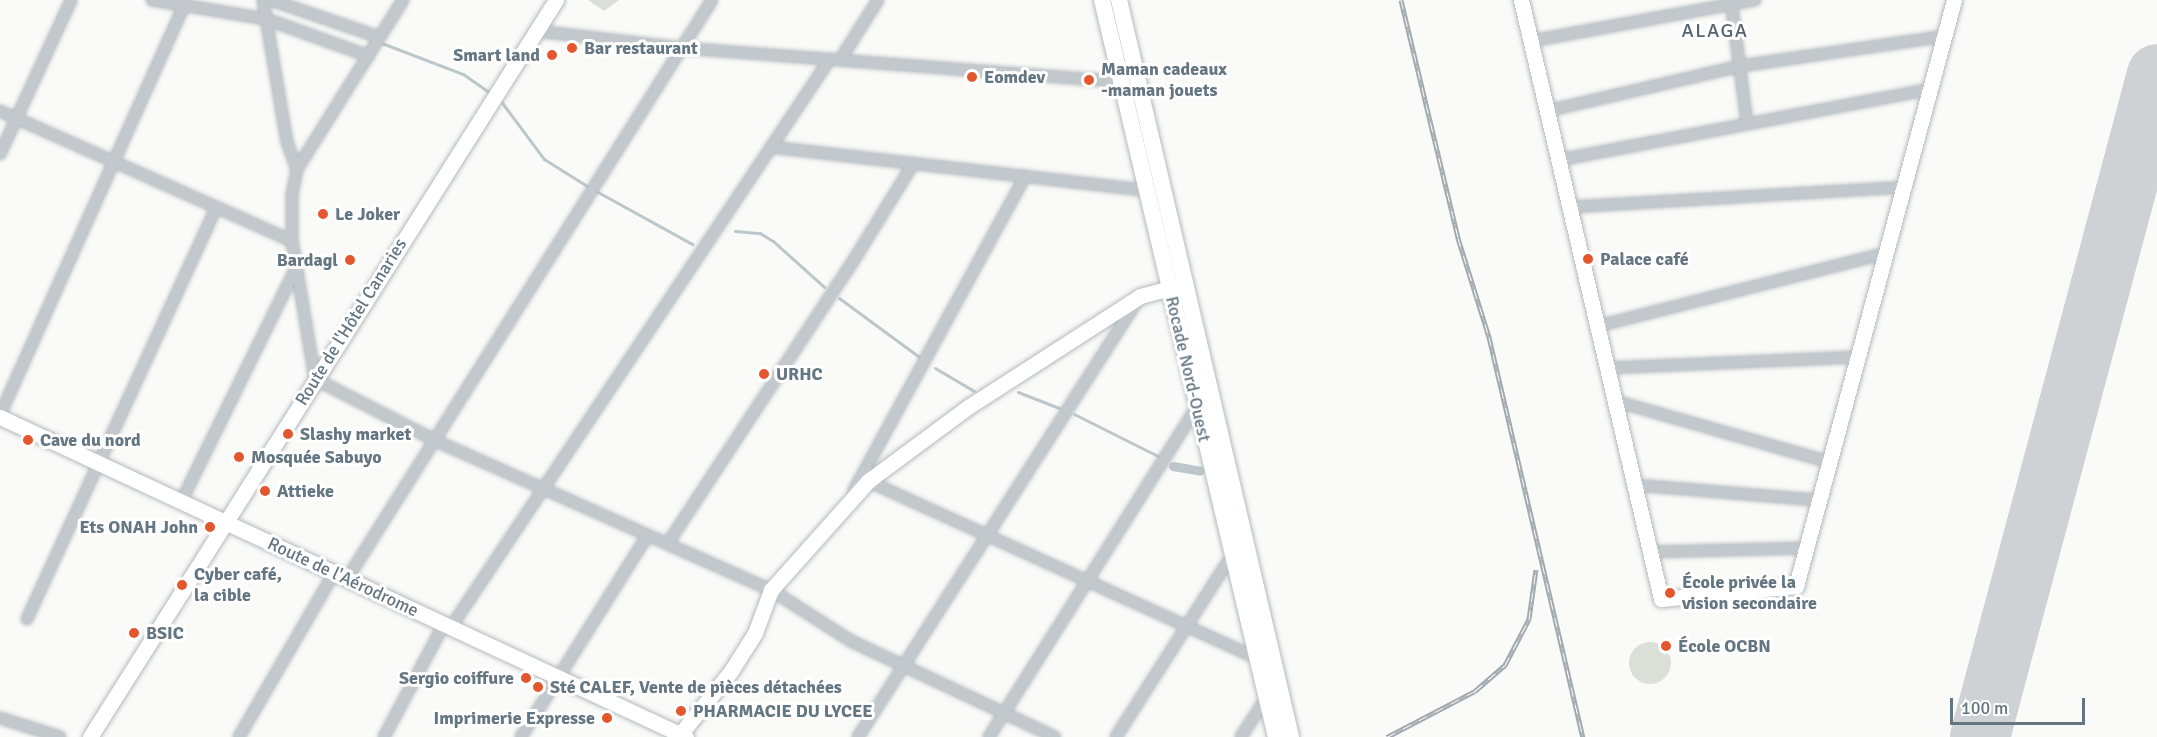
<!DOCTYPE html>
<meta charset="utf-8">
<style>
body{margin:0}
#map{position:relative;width:2157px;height:737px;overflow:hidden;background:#fafaf8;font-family:Signika,sans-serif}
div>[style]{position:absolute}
.green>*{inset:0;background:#dadfd7}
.round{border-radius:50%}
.stream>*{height:3px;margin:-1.5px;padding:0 1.5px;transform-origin:1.5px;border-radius:1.5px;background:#bbc7cb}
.canal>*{height:9px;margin:-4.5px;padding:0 4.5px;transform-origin:4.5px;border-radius:4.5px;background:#bbc7cb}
.runway>*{height:60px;margin:-30px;padding:0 30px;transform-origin:30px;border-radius:30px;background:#ced2d4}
.roads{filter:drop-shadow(0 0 2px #b3babf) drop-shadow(0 0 2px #b3babf)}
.street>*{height:10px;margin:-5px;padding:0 5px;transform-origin:5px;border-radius:5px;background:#c3c8cc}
.secondary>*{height:15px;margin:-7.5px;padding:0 7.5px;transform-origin:7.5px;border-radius:7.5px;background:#fff}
.primary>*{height:16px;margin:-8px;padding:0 8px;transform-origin:8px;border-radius:8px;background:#fff}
.rail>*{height:5px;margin-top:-2.5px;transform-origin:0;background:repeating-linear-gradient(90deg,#fff 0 9px,#a2aab0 0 18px);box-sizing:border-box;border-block:2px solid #a2aab0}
.dots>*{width:16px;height:16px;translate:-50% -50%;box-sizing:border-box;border:3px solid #fff;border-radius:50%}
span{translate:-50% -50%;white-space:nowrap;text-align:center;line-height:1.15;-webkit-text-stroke:6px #fff;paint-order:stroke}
.poi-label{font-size:18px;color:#657683;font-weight:700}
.left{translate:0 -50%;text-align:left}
.right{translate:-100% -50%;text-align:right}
.street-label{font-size:18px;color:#657683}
.neighbourhood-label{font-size:20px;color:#57646e;letter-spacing:1.5px}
.scale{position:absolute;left:1950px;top:698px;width:135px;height:27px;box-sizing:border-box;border:3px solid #657683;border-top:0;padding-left:8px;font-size:18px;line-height:21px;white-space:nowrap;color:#657683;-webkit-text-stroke:4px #fff;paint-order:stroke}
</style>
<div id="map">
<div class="green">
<div style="clip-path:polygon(588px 0,619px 0,604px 11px)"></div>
<div class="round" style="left:1629px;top:642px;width:42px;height:42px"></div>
</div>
<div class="stream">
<div style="left:379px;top:42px;width:90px;rotate:20.9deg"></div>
<div style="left:463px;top:74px;width:35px;rotate:35deg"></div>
<div style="left:500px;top:100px;width:74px;rotate:53.3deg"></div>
<div style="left:544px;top:159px;width:54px;rotate:32.2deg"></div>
<div style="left:596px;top:191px;width:110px;rotate:28.9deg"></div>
<div style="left:735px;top:231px;width:25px;rotate:5deg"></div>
<div style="left:760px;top:233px;width:15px;rotate:32deg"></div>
<div style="left:773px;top:241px;width:69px;rotate:42deg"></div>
<div style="left:839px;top:298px;width:103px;rotate:36.3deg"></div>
<div style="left:935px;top:368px;width:45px;rotate:30.5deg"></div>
<div style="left:1018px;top:392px;width:44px;rotate:21.3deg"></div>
<div style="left:1074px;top:414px;width:96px;rotate:26.6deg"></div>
</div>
<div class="canal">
<div style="left:1173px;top:466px;width:27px;rotate:10deg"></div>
</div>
<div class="runway">
<div style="left:1980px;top:737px;width:686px;rotate:-75.05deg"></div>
</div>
<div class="roads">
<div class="street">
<div style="left:152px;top:0;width:116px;rotate:9.5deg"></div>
<div style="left:266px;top:19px;width:109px;rotate:19.8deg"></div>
<div style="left:263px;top:0;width:144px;rotate:80.4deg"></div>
<div style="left:287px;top:142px;width:29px;rotate:70deg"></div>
<div style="left:271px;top:0;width:114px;rotate:18.9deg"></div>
<div style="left:403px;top:0;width:199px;rotate:122.1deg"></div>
<div style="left:297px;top:169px;width:25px;rotate:101deg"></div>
<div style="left:292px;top:194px;width:47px;rotate:90deg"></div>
<div style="left:292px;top:241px;width:140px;rotate:80.5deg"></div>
<div style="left:315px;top:379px;width:134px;rotate:27.1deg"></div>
<div style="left:434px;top:440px;width:369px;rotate:24deg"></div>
<div style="left:771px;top:590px;width:95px;rotate:32.5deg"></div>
<div style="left:851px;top:641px;width:225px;rotate:25.2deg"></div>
<div style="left:1731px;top:0;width:124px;rotate:82.6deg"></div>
<div style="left:537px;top:31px;width:146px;rotate:6.7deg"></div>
<div style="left:682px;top:48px;width:439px;rotate:4.4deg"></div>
<div style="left:1531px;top:41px;width:228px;rotate:-10.4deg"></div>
<div style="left:840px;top:60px;width:71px;rotate:-57.7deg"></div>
<div style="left:0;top:111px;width:320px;rotate:24deg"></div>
<div style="left:1547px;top:111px;width:198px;rotate:-13.1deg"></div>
<div style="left:1740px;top:66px;width:207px;rotate:-8.3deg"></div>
<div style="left:771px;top:147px;width:376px;rotate:6.6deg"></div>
<div style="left:0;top:154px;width:170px;rotate:-65.2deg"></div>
<div style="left:1559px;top:160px;width:378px;rotate:-10.8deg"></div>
<div style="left:1570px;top:207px;width:335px;rotate:-3.4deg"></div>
<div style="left:1598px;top:326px;width:297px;rotate:-14.2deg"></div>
<div style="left:1607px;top:368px;width:251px;rotate:-2.5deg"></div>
<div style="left:1615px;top:401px;width:223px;rotate:15.9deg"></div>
<div style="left:0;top:415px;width:448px;rotate:-65.8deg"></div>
<div style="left:868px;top:481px;width:426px;rotate:24.5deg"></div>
<div style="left:1635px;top:485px;width:185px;rotate:4.7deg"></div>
<div style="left:854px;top:490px;width:358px;rotate:-61.4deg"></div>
<div style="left:181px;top:502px;width:261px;rotate:-63.8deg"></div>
<div style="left:668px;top:543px;width:341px;rotate:-56.7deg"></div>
<div style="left:855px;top:258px;width:110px;rotate:-58.3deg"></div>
<div style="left:1650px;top:552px;width:156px;rotate:-1.5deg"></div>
<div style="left:347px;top:579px;width:684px;rotate:-57.77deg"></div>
<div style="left:27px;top:619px;width:451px;rotate:-65.3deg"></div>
<div style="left:451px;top:627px;width:683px;rotate:-56.29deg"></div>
<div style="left:0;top:718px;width:63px;rotate:17.6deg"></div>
<div style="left:239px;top:737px;width:190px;rotate:-59.9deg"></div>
<div style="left:384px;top:737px;width:128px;rotate:-62deg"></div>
<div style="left:521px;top:737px;width:237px;rotate:-57.9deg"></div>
<div style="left:858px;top:737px;width:518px;rotate:-57.38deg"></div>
<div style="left:989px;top:737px;width:390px;rotate:-57.8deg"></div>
<div style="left:1116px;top:737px;width:216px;rotate:-57.5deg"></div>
<div style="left:1241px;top:737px;width:46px;rotate:-57.3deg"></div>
</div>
<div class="secondary">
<div style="left:1521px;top:0;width:615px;rotate:76.84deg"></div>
<div style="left:1661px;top:599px;width:136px;rotate:-5.5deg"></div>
<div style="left:1796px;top:586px;width:607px;rotate:-74.91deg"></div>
<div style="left:0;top:417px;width:757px;rotate:25.01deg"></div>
<div style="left:90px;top:737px;width:872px;rotate:-57.7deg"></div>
<div style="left:678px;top:737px;width:85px;rotate:-51.2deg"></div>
<div style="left:731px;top:671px;width:45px;rotate:-57.7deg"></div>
<div style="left:755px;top:633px;width:46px;rotate:-69.6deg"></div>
<div style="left:771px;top:590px;width:146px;rotate:-48.3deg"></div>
<div style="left:868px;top:481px;width:124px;rotate:-36.5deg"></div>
<div style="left:968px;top:407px;width:205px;rotate:-32.8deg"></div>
<div style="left:1140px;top:296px;width:43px;rotate:-14.7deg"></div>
</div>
<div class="primary">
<div style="left:1102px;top:0;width:757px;rotate:76.72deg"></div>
<div style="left:1119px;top:0;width:757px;rotate:76.86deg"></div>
</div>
</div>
<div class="rail">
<div style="left:1401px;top:0;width:245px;rotate:76.5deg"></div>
<div style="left:1458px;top:238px;width:104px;rotate:72.6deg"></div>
<div style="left:1489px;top:337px;width:411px;rotate:76.8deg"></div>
<div style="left:1387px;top:737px;width:99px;rotate:-27.6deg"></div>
<div style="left:1475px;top:691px;width:40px;rotate:-41deg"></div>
<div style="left:1505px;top:665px;width:52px;rotate:-62.4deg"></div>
<div style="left:1529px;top:619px;width:50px;rotate:-82deg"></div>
</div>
<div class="dots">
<div style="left:572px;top:48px;background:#e4572e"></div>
<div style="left:552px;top:55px;background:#e4572e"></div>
<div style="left:972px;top:77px;background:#e4572e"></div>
<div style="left:1089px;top:80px;background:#e4572e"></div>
<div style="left:323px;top:214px;background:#e4572e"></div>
<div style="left:1588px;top:259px;background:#e4572e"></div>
<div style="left:350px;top:260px;background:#e4572e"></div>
<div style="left:764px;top:374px;background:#e4572e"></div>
<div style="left:288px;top:434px;background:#e4572e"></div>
<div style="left:28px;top:440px;background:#e4572e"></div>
<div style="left:239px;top:457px;background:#e4572e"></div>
<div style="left:265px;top:491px;background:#e4572e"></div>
<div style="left:210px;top:527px;background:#e4572e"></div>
<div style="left:182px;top:585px;background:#e4572e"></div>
<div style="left:1670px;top:593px;background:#e4572e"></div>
<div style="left:134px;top:633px;background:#e4572e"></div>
<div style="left:1666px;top:646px;background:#e4572e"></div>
<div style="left:526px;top:678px;background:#e4572e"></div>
<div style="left:538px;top:687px;background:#e4572e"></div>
<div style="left:681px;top:711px;background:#e4572e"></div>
<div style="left:607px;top:718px;background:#e4572e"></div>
</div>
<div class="poi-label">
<span class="left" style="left:584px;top:48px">Bar restaurant</span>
<span class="right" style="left:540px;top:55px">Smart land</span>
<span class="left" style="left:1101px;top:80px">Maman cadeaux<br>-maman jouets</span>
<span class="left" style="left:984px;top:77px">Eomdev</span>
<span class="left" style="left:335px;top:214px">Le Joker</span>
<span class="left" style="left:1600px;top:259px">Palace café</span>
<span class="right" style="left:338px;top:260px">Bardagl</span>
<span class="left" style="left:776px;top:374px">URHC</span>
<span class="left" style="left:300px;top:434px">Slashy market</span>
<span class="left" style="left:40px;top:440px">Cave du nord</span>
<span class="left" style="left:251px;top:457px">Mosquée Sabuyo</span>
<span class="left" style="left:277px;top:491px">Attieke</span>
<span class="right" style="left:198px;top:527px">Ets ONAH John</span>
<span class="left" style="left:194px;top:585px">Cyber café,<br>la cible</span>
<span class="left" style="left:1682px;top:593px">École privée la<br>vision secondaire</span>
<span class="left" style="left:146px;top:633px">BSIC</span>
<span class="left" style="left:1678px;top:646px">École OCBN</span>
<span class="right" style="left:514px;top:678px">Sergio coiffure</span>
<span class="left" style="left:550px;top:687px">Sté CALEF, Vente de pièces détachées</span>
<span class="left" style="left:693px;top:711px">PHARMACIE DU LYCEE</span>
<span class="right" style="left:595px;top:718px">Imprimerie Expresse</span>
</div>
<div class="street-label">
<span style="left:351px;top:322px;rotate:-58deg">Route de l'Hôtel Canaries</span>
<span style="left:1188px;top:369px;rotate:77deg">Rocade Nord-Ouest</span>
<span style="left:343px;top:577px;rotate:25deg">Route de l'Aérodrome</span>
</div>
<div class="neighbourhood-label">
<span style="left:1715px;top:30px">ALAGA</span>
</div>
<div class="scale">100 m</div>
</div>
